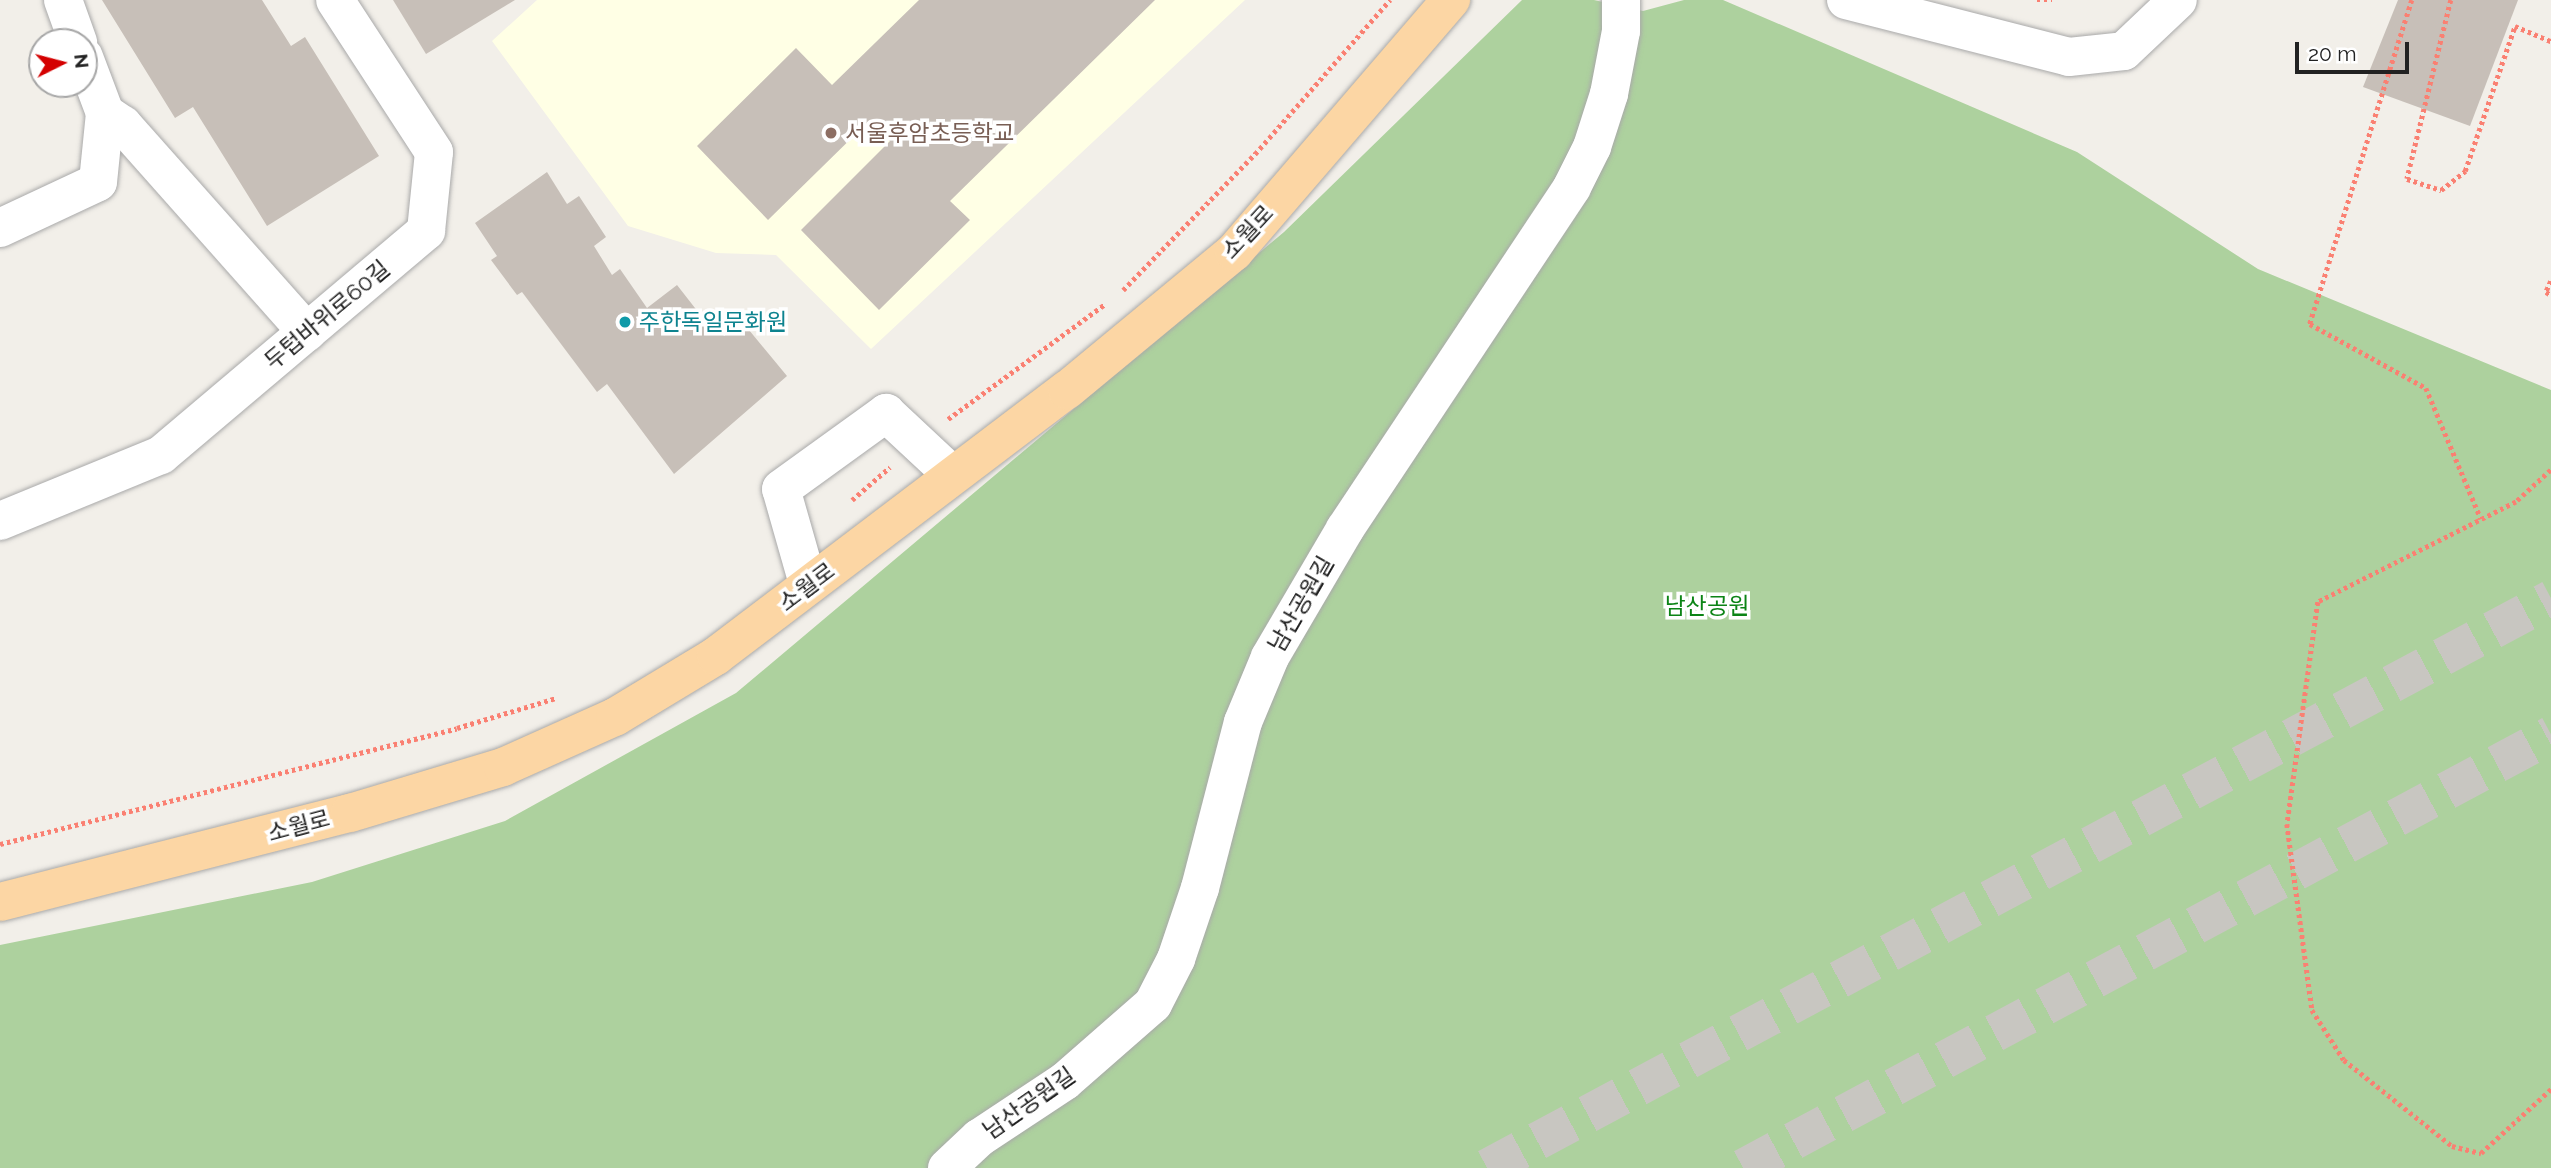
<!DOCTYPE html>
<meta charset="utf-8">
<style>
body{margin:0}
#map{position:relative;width:2551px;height:1168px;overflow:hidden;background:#f2efe9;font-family:Raleway,"Noto Sans KR",sans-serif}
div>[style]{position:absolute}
.education>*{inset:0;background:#ffffe5}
.forest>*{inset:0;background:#add19e}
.building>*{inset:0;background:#c7bfb8}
.major-tunnel>*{height:38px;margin-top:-19px;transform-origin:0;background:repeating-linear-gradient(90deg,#c8c6c1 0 38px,transparent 0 57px)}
.path>*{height:4.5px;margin-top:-2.25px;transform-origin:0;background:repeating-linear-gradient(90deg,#fa8072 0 3.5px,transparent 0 7px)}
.roads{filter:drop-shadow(0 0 2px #a9a9a9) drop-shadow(0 0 2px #a9a9a9)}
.minor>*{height:38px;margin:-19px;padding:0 19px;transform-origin:19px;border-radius:19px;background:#fff}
.major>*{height:38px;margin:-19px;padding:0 19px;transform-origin:19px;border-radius:19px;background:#fcd6a4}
.dots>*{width:19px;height:19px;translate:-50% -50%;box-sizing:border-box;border:4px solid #fff;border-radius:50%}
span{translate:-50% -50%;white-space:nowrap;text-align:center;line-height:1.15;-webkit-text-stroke:7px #fff;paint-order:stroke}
.education-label{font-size:23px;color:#785e54}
.left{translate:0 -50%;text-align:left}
.street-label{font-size:23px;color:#222}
.culture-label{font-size:23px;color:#0d838f}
.park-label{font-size:23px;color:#0c8416}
.north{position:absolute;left:28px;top:28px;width:70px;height:70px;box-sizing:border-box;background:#fff;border:2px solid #a7a7a7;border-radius:50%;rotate:84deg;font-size:19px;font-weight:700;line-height:28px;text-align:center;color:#222}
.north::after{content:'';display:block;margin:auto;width:24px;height:32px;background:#d40000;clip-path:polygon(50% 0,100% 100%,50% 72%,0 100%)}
.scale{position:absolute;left:2295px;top:42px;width:114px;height:32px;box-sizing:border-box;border:4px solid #222;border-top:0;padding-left:9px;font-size:21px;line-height:24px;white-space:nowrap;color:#222;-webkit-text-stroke:5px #fff;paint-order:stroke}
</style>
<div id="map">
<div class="education">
<div style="clip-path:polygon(537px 0,1245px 0,871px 349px,776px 255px,716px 253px,628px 226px,492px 41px)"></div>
</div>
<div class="forest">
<div style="clip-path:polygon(1522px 0,1594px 0,1643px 11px,1684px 0,1723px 0,2077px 152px,2258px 269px,2551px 390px,2551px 1168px,0 1168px,0 945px,312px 882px,505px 821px,736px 693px,1284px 232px)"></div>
</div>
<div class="building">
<div style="clip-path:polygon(102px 0,262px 0,291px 46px,305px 37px,379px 156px,267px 226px,193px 107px,175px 118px)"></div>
<div style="clip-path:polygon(393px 0,515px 0,426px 54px)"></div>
<div style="clip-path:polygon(919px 0,1155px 0,950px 201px,970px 220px,879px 310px,801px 230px,890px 141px,870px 120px,768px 220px,697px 146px,796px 48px,832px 85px)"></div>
<div style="clip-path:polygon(2398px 0,2518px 0,2470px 126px,2363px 87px)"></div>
<div style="clip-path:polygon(547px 172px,567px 204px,579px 196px,606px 237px,594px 246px,612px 275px,620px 269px,647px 308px,677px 285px,713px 331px,735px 313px,787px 376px,674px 474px,607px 384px,597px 392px,522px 292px,517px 295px,491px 260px,497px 256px,475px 223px)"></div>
</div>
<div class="major-tunnel">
<div style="left:1487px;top:1168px;width:1207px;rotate:-28.14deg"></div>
<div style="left:1743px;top:1168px;width:917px;rotate:-28.19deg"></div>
</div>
<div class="path">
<div style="left:2037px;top:0;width:15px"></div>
<div style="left:2412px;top:0;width:340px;rotate:107.5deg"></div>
<div style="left:2310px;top:324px;width:132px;rotate:28.9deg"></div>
<div style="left:2426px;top:388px;width:142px;rotate:67.2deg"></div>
<div style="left:2451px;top:0;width:184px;rotate:103.8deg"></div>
<div style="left:2407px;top:179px;width:36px;rotate:18deg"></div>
<div style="left:2441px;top:190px;width:31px;rotate:-38deg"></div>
<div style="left:2465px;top:171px;width:153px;rotate:-71deg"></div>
<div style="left:2515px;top:26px;width:39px;rotate:23deg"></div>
<div style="left:2551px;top:281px;width:12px;rotate:114deg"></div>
<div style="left:2546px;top:292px;width:6px;rotate:31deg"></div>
<div style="left:1123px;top:290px;width:190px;rotate:-45.9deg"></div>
<div style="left:1255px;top:154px;width:205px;rotate:-48.8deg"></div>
<div style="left:948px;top:419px;width:195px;rotate:-36.2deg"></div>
<div style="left:2551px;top:470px;width:47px;rotate:137.6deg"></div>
<div style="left:2516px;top:502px;width:222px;rotate:153.2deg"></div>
<div style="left:2318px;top:602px;width:224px;rotate:97.9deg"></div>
<div style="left:2287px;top:824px;width:188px;rotate:82.3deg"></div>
<div style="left:2312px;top:1010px;width:59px;rotate:57.4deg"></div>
<div style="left:2344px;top:1060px;width:138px;rotate:38.5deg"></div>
<div style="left:2452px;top:1146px;width:30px;rotate:14deg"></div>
<div style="left:2481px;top:1153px;width:95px;rotate:-42.4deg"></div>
<div style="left:852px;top:500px;width:50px;rotate:-41deg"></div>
<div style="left:0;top:844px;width:471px;rotate:-14.2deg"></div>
<div style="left:457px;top:728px;width:103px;rotate:-16.9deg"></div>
</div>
<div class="roads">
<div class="minor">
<div style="left:63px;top:0;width:45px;rotate:70.3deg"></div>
<div style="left:1846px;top:0;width:230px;rotate:14.3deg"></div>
<div style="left:2069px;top:57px;width:55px;rotate:-6.2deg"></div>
<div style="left:2124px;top:51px;width:74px;rotate:-43.4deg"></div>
<div style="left:105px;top:113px;width:22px;rotate:34deg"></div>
<div style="left:123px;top:125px;width:277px;rotate:48.4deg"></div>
<div style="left:0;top:228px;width:108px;rotate:-25.1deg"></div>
<div style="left:98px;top:182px;width:69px;rotate:-84.2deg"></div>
<div style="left:105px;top:113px;width:60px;rotate:-110.6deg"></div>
<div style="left:0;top:521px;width:174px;rotate:-22.3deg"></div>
<div style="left:161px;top:455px;width:347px;rotate:-40.2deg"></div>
<div style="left:426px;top:231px;width:79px;rotate:-84.2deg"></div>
<div style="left:434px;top:152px;width:181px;rotate:-123.1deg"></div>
<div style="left:805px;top:573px;width:87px;rotate:-105.9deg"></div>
<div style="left:781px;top:489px;width:130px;rotate:-35.9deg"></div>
<div style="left:886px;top:413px;width:79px;rotate:43deg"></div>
<div style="left:947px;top:1168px;width:44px;rotate:-43.2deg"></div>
<div style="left:979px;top:1138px;width:103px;rotate:-33.5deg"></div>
<div style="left:1065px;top:1081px;width:117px;rotate:-41.2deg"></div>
<div style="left:1153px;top:1004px;width:51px;rotate:-62.9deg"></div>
<div style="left:1176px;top:959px;width:75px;rotate:-71.3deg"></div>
<div style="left:1200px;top:888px;width:171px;rotate:-75.5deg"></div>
<div style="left:1243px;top:722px;width:70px;rotate:-67.4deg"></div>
<div style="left:1270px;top:657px;width:148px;rotate:-59.6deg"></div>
<div style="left:1345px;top:529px;width:410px;rotate:-56.4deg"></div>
<div style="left:1572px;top:187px;width:45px;rotate:-63.4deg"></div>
<div style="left:1592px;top:147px;width:56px;rotate:-72.2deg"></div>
<div style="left:1609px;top:94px;width:64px;rotate:-79.2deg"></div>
<div style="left:1621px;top:31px;width:31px;rotate:-90deg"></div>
</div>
<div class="major">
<div style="left:0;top:902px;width:361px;rotate:-14.3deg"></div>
<div style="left:350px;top:813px;width:160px;rotate:-16.7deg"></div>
<div style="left:503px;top:767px;width:123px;rotate:-24.1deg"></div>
<div style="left:615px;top:717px;width:118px;rotate:-31.1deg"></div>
<div style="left:716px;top:656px;width:440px;rotate:-37.2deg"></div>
<div style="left:1067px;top:390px;width:217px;rotate:-39.6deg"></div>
<div style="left:1234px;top:252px;width:333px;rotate:-49.3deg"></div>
</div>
</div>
<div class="dots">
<div style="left:831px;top:133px;background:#8d6e63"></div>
<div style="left:625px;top:322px;background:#0f9aa8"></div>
</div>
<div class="education-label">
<span class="left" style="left:845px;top:133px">서울후암초등학교</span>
</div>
<div class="street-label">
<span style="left:1248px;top:232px;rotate:-47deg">소월로</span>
<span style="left:327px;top:315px;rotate:-40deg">두텁바위로60길</span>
<span style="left:807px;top:587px;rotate:-37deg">소월로</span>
<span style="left:1301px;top:604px;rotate:-60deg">남산공원길</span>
<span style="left:299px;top:826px;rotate:-15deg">소월로</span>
<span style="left:1029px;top:1103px;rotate:-35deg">남산공원길</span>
</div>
<div class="culture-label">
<span class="left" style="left:639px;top:322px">주한독일문화원</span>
</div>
<div class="park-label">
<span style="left:1707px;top:606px">남산공원</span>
</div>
<div class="north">N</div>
<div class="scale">20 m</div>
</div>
